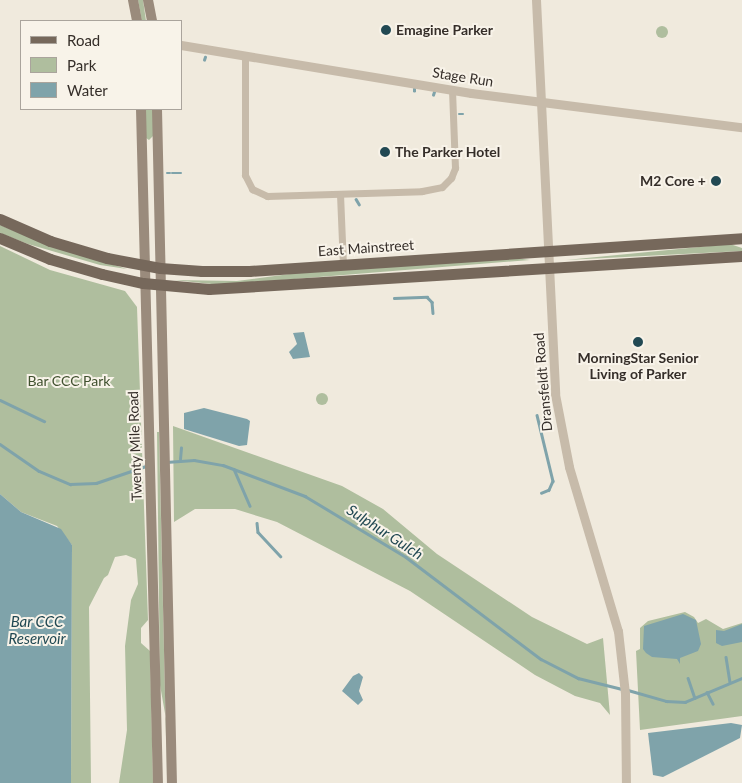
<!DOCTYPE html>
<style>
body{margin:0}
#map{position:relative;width:742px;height:783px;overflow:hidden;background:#f0eadd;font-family:Lato,sans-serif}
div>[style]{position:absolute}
.green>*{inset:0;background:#afbe9e}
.round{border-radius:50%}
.water>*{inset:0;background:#7fa3aa}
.stream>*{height:2.5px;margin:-1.25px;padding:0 1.25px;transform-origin:1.25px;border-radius:1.25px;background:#7fa3aa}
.minor>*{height:7px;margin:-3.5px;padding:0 3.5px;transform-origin:3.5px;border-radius:3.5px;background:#c7bbaa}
.tertiary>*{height:9px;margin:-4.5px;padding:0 4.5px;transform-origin:4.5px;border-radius:4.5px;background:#c7bbaa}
.secondary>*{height:10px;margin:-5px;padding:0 5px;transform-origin:5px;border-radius:5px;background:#9a8b7c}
.primary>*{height:11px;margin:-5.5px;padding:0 5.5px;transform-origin:5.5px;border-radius:5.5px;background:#76685b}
.dots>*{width:14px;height:14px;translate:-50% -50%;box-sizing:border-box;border:2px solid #f8f3e9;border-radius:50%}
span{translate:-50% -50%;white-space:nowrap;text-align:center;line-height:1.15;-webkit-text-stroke:4px #f8f3e9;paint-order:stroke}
.poi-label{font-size:14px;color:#352e29;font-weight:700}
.left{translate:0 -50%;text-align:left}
.right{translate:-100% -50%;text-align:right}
.street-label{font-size:14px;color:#352e29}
.park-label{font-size:14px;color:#40512f}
.water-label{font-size:15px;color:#224953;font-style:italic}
.legend{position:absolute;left:20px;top:20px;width:162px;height:90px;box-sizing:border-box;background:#f8f3e9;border:1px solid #aaa49c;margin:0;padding:6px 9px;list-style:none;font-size:15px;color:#352e29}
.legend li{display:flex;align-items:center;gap:10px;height:25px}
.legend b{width:25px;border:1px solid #aaa49c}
</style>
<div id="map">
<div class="green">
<div style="clip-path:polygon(138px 0,143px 0,146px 21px,142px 21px)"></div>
<div class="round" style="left:656px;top:26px;width:12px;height:12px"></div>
<div style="clip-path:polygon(145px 109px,153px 109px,153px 136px,149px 140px,146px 138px)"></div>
<div style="clip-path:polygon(0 225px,48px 245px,127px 269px,100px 265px,28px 244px,0 233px)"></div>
<div style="clip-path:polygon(730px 244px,742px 248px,742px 251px,566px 260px)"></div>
<div style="clip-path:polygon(0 246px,50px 270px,125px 291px,137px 307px,148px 620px,141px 628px,141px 643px,150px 651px,153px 783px,119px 783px,127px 730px,125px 646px,131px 600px,138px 584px,136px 559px,126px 555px,115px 557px,108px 575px,104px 578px,89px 607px,91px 783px,71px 783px,72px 545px,57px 526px,21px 512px,0 494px)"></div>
<div style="clip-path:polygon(515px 258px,530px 260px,221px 285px,174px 280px,237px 281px,305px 272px)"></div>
<div class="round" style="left:316px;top:393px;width:12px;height:12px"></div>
<div style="clip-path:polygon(173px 426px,342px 486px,383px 509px,437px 554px,532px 617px,587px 644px,603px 638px,610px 715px,600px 703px,575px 696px,535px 675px,410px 591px,277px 522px,235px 509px,195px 509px,174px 522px)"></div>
<div style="clip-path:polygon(157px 432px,159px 432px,167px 781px,166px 719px,160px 685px)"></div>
<div style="clip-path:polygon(685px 612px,694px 617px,698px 623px,706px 619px,723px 629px,742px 623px,742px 716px,640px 730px,636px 651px,640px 649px,640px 628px,648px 621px)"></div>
</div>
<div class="water">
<div style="clip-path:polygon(304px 332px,310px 357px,293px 359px,289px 352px,297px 344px,293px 333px)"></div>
<div style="clip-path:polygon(204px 408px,247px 419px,250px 421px,247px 445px,239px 446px,184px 429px,184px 413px)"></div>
<div style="clip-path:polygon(0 494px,21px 512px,61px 529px,72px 545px,71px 783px,0 783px)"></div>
<div style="clip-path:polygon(683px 614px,696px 620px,701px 644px,698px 651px,680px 658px,680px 664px,677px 659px,652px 657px,646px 653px,643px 649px,644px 626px)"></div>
<div style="clip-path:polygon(742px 624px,742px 642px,722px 646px,716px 643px,716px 630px,724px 631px)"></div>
<div style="clip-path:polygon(359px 673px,363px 677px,359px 691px,363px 700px,358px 705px,342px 691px,353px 676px)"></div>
<div style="clip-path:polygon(731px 723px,742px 725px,740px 738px,663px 777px,653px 775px,648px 733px)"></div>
</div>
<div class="stream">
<div style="left:204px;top:60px;width:3px;rotate:-72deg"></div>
<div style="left:414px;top:91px;width:2px;rotate:-90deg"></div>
<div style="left:433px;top:95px;width:3px;rotate:-72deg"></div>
<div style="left:459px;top:114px;width:4px"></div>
<div style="left:167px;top:173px;width:3px"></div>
<div style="left:172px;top:173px;width:9px"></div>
<div style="left:356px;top:199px;width:6px;rotate:59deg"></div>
<div style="left:394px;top:298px;width:33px;rotate:-2deg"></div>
<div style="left:427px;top:297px;width:7px;rotate:45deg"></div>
<div style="left:432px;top:302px;width:11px;rotate:85deg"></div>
<div style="left:0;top:400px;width:49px;rotate:25.5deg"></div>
<div style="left:537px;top:415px;width:68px;rotate:76.4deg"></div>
<div style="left:553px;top:481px;width:10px;rotate:114deg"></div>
<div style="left:549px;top:490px;width:8px;rotate:157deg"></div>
<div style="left:0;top:444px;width:47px;rotate:34.7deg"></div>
<div style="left:39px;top:471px;width:34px;rotate:23deg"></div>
<div style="left:70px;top:484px;width:26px;rotate:-2deg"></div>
<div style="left:96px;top:483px;width:53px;rotate:-18.8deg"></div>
<div style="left:180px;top:459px;width:11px;rotate:-85deg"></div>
<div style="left:166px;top:462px;width:28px;rotate:-4deg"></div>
<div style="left:194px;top:460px;width:29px;rotate:10deg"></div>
<div style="left:223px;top:465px;width:88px;rotate:20.7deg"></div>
<div style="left:305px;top:496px;width:118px;rotate:31.1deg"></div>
<div style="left:406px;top:557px;width:169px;rotate:37.1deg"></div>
<div style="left:541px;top:659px;width:42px;rotate:27.2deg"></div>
<div style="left:578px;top:678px;width:45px;rotate:14deg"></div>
<div style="left:234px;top:469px;width:40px;rotate:66.6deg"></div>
<div style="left:257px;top:523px;width:9px;rotate:84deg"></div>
<div style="left:258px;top:532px;width:33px;rotate:47deg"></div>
<div style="left:726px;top:657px;width:25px;rotate:81deg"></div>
<div style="left:688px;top:678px;width:21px;rotate:71deg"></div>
<div style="left:628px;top:690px;width:40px;rotate:16deg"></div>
<div style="left:666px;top:701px;width:19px;rotate:3deg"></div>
<div style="left:685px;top:702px;width:62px;rotate:-22.8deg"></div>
<div style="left:707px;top:692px;width:13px;rotate:63deg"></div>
</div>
<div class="minor">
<div style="left:245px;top:56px;width:119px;rotate:90deg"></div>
<div style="left:245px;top:175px;width:16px;rotate:63deg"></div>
<div style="left:252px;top:189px;width:17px;rotate:25deg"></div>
<div style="left:267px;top:196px;width:155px;rotate:-1.8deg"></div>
<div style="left:422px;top:191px;width:20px;rotate:-11deg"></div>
<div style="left:442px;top:187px;width:13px;rotate:-45deg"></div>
<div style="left:451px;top:178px;width:11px;rotate:-68deg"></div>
<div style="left:455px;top:168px;width:79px;rotate:-92.2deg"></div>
<div style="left:340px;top:194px;width:71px;rotate:87.6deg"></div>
</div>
<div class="tertiary">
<div style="left:536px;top:0;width:394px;rotate:87.2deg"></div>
<div style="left:555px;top:394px;width:74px;rotate:79.1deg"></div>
<div style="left:569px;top:467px;width:171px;rotate:73.4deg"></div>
<div style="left:618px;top:631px;width:62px;rotate:83.6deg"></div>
<div style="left:625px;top:693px;width:90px;rotate:89.4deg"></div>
<div style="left:181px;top:45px;width:294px;rotate:9.4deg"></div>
<div style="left:471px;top:93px;width:273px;rotate:7.2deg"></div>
</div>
<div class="secondary">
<div style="left:133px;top:0;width:21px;rotate:79deg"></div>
<div style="left:148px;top:0;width:21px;rotate:79deg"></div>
<div style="left:141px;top:109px;width:674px;rotate:88.56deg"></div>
<div style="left:157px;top:109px;width:674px;rotate:88.73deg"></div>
</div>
<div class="primary">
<div style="left:0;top:219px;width:55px;rotate:23.7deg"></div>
<div style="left:50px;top:241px;width:59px;rotate:16.6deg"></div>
<div style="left:107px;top:258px;width:54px;rotate:10.7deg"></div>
<div style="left:160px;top:268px;width:42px;rotate:4.1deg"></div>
<div style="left:202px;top:271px;width:47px"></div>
<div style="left:249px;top:271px;width:494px;rotate:-3.8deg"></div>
<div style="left:0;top:238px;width:54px;rotate:22.8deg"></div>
<div style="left:50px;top:259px;width:54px;rotate:16.1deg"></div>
<div style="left:102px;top:274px;width:42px;rotate:12.4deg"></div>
<div style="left:143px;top:283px;width:66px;rotate:5.2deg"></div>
<div style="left:209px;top:289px;width:534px;rotate:-3.54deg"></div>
</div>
<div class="dots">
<div style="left:386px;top:30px;background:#224953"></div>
<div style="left:385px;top:152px;background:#224953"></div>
<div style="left:716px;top:181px;background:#224953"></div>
<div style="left:638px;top:342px;background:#224953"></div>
</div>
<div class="poi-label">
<span class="left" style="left:396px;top:30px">Emagine Parker</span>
<span class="left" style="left:395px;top:152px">The Parker Hotel</span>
<span class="right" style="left:706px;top:181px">M2 Core +</span>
<span style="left:638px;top:366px">MorningStar Senior<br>Living of Parker</span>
</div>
<div class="street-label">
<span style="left:463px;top:77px;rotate:9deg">Stage Run</span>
<span style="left:366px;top:248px;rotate:-4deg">East Mainstreet</span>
<span style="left:543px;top:382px;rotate:-95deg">Dransfeldt Road</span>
<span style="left:135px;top:446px;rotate:-92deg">Twenty Mile Road</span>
</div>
<div class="park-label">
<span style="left:69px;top:381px">Bar CCC Park</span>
</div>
<div class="water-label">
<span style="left:385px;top:532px;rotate:33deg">Sulphur Gulch</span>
<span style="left:37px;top:630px">Bar CCC<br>Reservoir</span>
</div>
<ul class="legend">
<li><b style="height:6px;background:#76685b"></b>Road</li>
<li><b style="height:14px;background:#afbe9e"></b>Park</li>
<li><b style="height:14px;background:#7fa3aa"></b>Water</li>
</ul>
</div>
